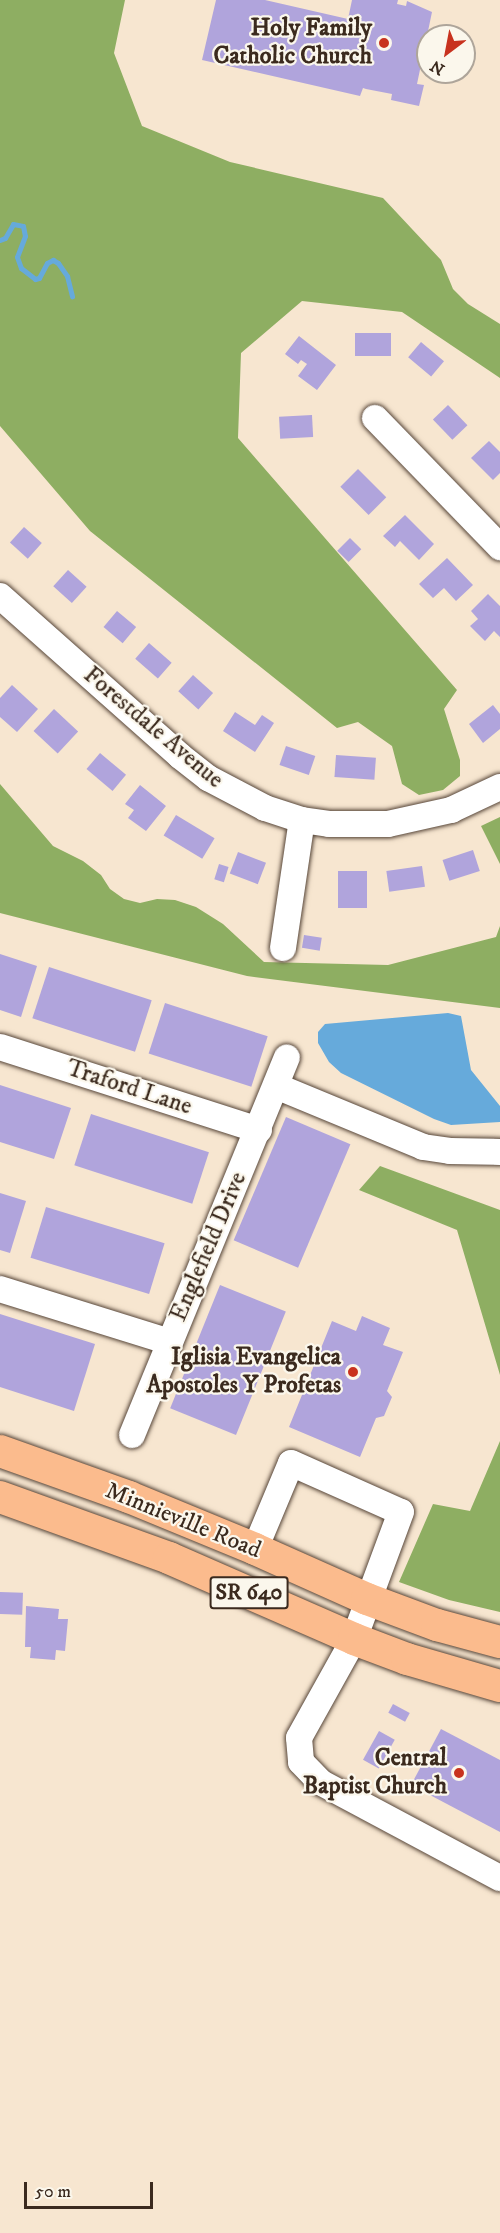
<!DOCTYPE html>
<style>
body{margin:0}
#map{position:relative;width:500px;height:2233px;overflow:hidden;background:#f7e6d0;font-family:"IM FELL DW Pica",serif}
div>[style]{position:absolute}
.forest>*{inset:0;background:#8eae62}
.water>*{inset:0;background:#66aadb}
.stream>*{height:5px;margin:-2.5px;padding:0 2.5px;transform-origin:2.5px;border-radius:2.5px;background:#66aadb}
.building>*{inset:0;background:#b0a4dc;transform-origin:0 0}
.roads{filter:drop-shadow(0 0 2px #574639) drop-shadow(0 0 2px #574639)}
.minor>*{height:26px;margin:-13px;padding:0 13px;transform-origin:13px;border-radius:13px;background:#fff}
.major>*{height:32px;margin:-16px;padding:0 16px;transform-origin:16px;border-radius:16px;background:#fbbb8d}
.dots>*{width:16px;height:16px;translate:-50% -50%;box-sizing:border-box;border:3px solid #fbf7ec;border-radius:50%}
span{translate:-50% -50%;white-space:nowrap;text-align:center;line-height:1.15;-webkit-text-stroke:4.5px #fbf7ec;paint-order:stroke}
.shield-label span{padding:2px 4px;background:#fbf7ec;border:2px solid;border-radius:4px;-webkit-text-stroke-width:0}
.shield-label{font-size:22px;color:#3b2a1e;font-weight:700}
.poi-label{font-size:24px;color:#3b2a1e;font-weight:700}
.right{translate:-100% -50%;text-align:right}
.street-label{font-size:24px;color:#3b2a1e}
.north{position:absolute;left:416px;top:24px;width:60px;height:60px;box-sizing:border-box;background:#fbf7ec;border:2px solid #aea59a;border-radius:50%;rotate:212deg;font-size:16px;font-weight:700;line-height:24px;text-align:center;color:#3b2a1e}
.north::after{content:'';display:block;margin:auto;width:21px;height:27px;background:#c8321e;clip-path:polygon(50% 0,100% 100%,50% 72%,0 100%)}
.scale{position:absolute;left:24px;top:2182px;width:129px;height:27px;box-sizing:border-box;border:3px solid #3b2a1e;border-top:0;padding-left:8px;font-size:18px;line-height:21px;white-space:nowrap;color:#3b2a1e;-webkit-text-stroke:4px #fbf7ec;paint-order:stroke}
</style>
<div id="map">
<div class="forest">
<div style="clip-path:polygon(0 0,125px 0,114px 53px,142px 126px,230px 162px,383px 198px,441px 260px,453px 289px,468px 304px,500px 324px,500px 378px,402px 312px,302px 301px,241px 353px,238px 438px,457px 690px,444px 709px,460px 760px,460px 776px,443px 790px,419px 795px,402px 784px,392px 746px,358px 722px,337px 728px,90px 531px,0 426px)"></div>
<div style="clip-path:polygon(0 784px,53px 846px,83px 861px,101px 875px,110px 889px,124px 899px,140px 903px,157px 899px,175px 900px,196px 907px,223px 924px,264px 962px,388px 965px,496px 937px,500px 926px,500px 1008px,247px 976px,0 913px)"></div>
<div style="clip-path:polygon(500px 817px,500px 864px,481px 826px)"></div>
<div style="clip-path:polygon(380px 1166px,500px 1210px,500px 1375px,457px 1230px,359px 1190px)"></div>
<div style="clip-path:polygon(500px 1441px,500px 1612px,449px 1600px,399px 1582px,433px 1504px,470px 1511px)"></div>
</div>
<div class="water">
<div style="clip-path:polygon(448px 1013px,461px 1016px,471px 1070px,500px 1106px,500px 1122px,451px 1125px,434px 1119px,341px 1073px,329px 1062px,318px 1043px,318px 1032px,325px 1024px)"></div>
</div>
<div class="stream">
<div style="left:0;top:240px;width:5px;rotate:-22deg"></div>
<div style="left:5px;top:238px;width:16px;rotate:-60deg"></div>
<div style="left:13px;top:224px;width:10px;rotate:11deg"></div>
<div style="left:23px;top:226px;width:10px;rotate:79deg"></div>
<div style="left:25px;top:236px;width:22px;rotate:111deg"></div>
<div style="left:17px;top:257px;width:12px;rotate:70deg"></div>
<div style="left:21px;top:268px;width:18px;rotate:38deg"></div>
<div style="left:35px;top:279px;width:4px;rotate:-14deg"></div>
<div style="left:39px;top:278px;width:17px;rotate:-62deg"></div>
<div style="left:47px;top:263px;width:7px;rotate:-27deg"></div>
<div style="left:53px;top:260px;width:6px;rotate:31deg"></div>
<div style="left:58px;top:263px;width:16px;rotate:55deg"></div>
<div style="left:67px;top:276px;width:21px;rotate:76deg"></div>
</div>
<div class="building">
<div style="clip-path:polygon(216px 0,265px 0,348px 19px,352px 0,398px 0,397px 4px,406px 6px,407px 1px,432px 12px,417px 84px,424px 85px,419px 106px,391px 100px,392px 94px,366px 89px,363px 88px,360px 96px,202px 60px)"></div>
<div style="left:355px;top:333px;width:36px;height:23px"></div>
<div style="clip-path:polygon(299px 336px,336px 365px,317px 390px,298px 376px,307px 364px,301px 360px,298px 364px,285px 354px)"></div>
<div style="left:421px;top:342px;width:30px;height:20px;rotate:40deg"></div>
<div style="left:448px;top:405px;width:28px;height:21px;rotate:46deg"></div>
<div style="left:312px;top:415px;width:22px;height:33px;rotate:87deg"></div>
<div style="clip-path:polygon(489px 441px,500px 452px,500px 473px,493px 480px,471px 458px)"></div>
<div style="left:358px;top:469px;width:40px;height:25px;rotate:45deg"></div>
<div style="clip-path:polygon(405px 515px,434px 544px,419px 560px,400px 541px,395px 547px,383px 536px)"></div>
<div style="left:24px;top:527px;width:24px;height:21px;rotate:42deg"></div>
<div style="left:350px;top:538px;width:16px;height:18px;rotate:45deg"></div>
<div style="clip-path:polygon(447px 558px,473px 585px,456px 601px,444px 588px,433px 598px,419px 584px)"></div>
<div style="left:68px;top:570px;width:25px;height:22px;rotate:42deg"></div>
<div style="clip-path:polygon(488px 594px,500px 606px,500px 637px,494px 631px,485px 641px,470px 626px,478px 619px,471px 611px)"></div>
<div style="left:117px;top:611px;width:25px;height:21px;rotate:40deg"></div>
<div style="left:149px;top:643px;width:30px;height:21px;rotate:41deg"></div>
<div style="left:193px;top:675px;width:27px;height:22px;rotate:42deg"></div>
<div style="clip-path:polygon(12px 685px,38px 709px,17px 732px,0 717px,0 698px)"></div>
<div style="clip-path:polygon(493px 705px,500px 714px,500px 729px,483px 743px,469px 724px)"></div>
<div style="left:54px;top:709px;width:33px;height:30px;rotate:43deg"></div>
<div style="clip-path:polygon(235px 712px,255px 725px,262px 715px,274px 723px,255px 752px,223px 731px)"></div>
<div style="left:286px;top:746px;width:31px;height:20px;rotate:19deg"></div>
<div style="left:100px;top:753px;width:34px;height:21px;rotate:40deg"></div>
<div style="left:336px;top:755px;width:40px;height:22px;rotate:4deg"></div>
<div style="clip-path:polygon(140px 785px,166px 806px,146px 831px,128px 818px,134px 810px,125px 804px)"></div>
<div style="left:176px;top:815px;width:45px;height:24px;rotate:31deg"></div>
<div style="left:473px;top:850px;width:22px;height:32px;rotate:72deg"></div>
<div style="left:238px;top:852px;width:30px;height:23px;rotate:21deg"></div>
<div style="left:219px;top:864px;width:10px;height:16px;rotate:17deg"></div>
<div style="left:422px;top:866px;width:21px;height:36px;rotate:82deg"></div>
<div style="left:338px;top:871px;width:29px;height:37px"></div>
<div style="left:304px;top:935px;width:18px;height:13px;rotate:9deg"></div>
<div style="clip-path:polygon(0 954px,37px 966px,21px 1017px,0 1010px)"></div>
<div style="left:49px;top:967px;width:108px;height:54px;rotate:18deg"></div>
<div style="left:165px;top:1003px;width:108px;height:53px;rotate:18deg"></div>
<div style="clip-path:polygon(0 1085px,71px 1108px,54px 1159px,0 1142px)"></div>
<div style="left:91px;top:1114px;width:124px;height:54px;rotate:18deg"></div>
<div style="left:286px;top:1117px;width:70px;height:134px;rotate:23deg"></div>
<div style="clip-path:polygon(0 1193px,26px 1201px,10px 1253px,0 1250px)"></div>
<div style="left:46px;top:1207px;width:124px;height:53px;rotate:17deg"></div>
<div style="left:220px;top:1285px;width:71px;height:133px;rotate:22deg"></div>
<div style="clip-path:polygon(0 1314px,95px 1344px,74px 1411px,0 1387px)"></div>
<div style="clip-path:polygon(362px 1316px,390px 1328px,383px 1345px,403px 1352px,387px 1391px,392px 1397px,384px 1416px,376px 1418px,360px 1457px,289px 1427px,332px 1321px,356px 1331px)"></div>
<div style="left:0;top:1592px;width:23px;height:22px;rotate:2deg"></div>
<div style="clip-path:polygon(26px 1606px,59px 1609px,58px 1619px,68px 1619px,65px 1651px,56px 1650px,55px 1660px,30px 1658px,31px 1647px,25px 1647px)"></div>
<div style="left:393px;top:1704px;width:19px;height:10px;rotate:28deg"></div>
<div style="clip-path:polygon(441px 1729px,500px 1760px,500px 1832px,411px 1785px)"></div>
<div style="left:379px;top:1731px;width:18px;height:33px;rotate:29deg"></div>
</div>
<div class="roads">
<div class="minor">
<div style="left:375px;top:418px;width:180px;rotate:45.9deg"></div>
<div style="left:0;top:596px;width:241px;rotate:41.6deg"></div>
<div style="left:180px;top:756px;width:36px;rotate:38deg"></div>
<div style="left:208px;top:778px;width:64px;rotate:27.8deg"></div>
<div style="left:265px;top:808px;width:39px;rotate:18deg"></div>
<div style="left:302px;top:820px;width:27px;rotate:8deg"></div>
<div style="left:329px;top:824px;width:59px"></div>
<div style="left:388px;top:824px;width:65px;rotate:-12.5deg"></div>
<div style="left:451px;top:810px;width:54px;rotate:-25.1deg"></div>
<div style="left:283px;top:948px;width:129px;rotate:-81.6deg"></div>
<div style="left:0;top:1047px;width:272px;rotate:17.8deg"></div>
<div style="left:276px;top:1086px;width:159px;rotate:22.5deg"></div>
<div style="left:423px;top:1147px;width:27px;rotate:8deg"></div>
<div style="left:450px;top:1151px;width:50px;rotate:1.1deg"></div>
<div style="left:0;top:1289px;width:178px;rotate:17.3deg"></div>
<div style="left:132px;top:1435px;width:408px;rotate:-67.7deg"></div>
<div style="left:255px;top:1549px;width:93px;rotate:-67.3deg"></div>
<div style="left:291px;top:1463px;width:120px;rotate:24deg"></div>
<div style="left:401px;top:1512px;width:135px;rotate:110.3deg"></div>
<div style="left:354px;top:1639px;width:113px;rotate:119.1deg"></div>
<div style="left:299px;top:1738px;width:24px;rotate:85deg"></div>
<div style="left:301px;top:1762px;width:28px;rotate:46deg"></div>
<div style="left:320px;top:1782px;width:204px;rotate:28.1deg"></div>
</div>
<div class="major">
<div style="left:0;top:1451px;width:137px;rotate:19.6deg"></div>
<div style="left:129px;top:1497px;width:136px;rotate:22.4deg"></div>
<div style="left:255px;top:1549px;width:123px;rotate:24.1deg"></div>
<div style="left:367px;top:1599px;width:75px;rotate:20.4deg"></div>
<div style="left:437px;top:1625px;width:65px;rotate:15.1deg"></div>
<div style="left:0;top:1497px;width:180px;rotate:19.8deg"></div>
<div style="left:169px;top:1558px;width:202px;rotate:23.6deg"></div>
<div style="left:354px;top:1639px;width:57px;rotate:20.7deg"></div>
<div style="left:407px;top:1659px;width:97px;rotate:16.2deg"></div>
</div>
</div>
<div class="dots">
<div style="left:384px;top:43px;background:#c8321e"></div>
<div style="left:353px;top:1372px;background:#c8321e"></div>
<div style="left:459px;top:1773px;background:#c8321e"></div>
</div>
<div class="shield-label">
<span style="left:249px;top:1593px">SR 640</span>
</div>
<div class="poi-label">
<span class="right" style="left:372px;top:43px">Holy Family<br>Catholic Church</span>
<span class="right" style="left:341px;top:1372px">Iglisia Evangelica<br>Apostoles Y Profetas</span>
<span class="right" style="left:447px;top:1773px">Central<br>Baptist Church</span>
</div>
<div class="street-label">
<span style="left:153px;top:728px;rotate:40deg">Forestdale Avenue</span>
<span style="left:129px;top:1088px;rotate:18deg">Traford Lane</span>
<span style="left:209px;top:1247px;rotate:-67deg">Englefield Drive</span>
<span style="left:183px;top:1521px;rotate:22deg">Minnieville Road</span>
</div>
<div class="north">N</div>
<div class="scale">50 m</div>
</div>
